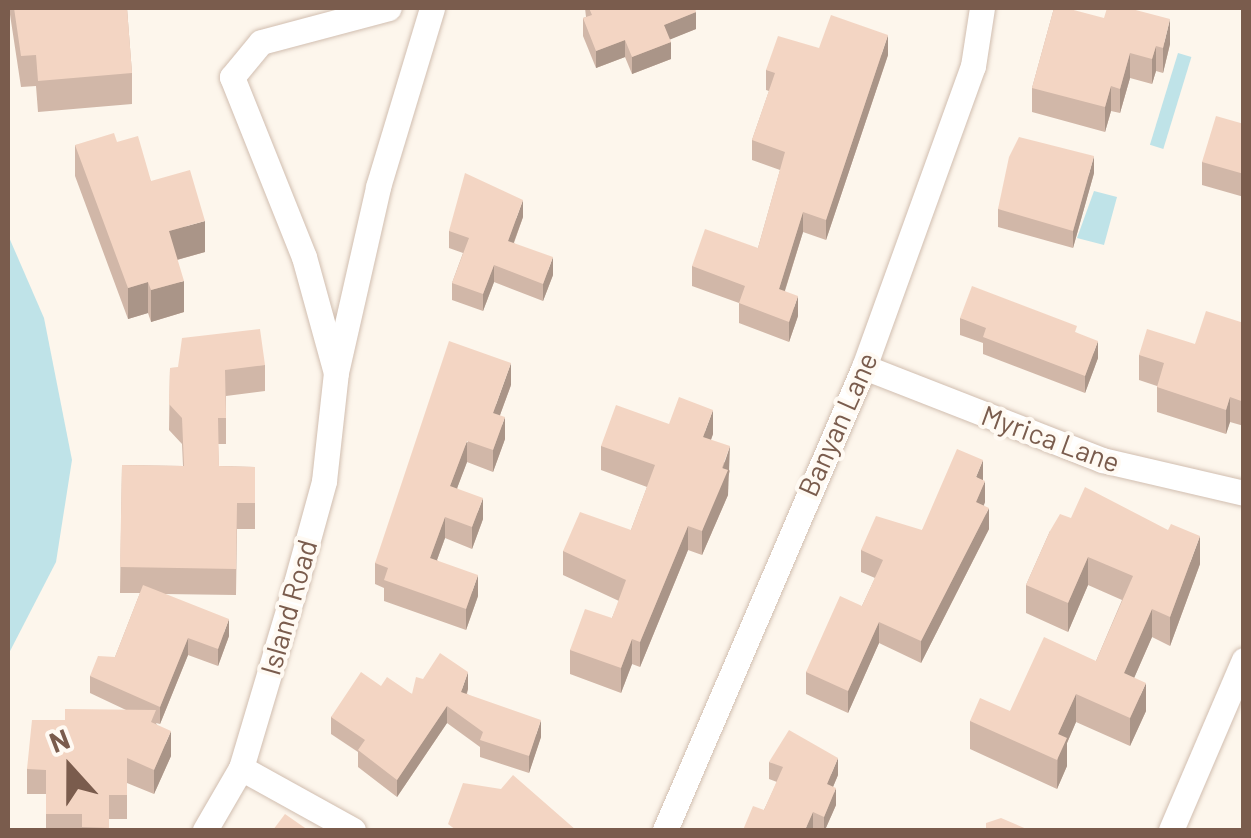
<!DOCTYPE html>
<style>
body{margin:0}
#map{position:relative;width:1251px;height:838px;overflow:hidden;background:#fdf6ec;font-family:Barlow,sans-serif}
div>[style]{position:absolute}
.water>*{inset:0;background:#bfe3e8;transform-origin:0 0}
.roads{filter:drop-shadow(0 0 2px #d1beb0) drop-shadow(0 0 2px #d1beb0)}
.minor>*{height:25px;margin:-12.5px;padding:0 12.5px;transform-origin:12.5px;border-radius:12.5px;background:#fff}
.wall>*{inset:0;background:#d1b7a8}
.shaded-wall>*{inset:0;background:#aa9588}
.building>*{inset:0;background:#f3d5c3}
span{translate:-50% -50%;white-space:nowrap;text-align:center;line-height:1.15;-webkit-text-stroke:8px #fffaf3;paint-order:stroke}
.street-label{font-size:28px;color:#7a5c4d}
.frame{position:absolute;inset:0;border:10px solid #7a5c4d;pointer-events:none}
.north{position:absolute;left:20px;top:718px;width:100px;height:100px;-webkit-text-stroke:8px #fffaf3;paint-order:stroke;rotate:339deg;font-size:28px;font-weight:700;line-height:40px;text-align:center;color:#7a5c4d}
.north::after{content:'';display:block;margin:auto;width:35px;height:45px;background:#7a5c4d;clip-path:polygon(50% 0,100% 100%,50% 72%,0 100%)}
</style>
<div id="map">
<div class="water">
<div style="left:1178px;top:53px;width:14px;height:96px;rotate:17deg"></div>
<div style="clip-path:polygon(1094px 191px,1117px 197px,1104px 245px,1077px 238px)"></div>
<div style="clip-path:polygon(8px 235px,44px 318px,72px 460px,56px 562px,8px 655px)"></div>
</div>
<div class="roads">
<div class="minor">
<div style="left:864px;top:367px;width:256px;rotate:21.3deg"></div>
<div style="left:1102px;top:460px;width:146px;rotate:13.1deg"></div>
<div style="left:337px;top:368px;width:186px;rotate:-77.2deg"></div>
<div style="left:378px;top:187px;width:187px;rotate:-73.2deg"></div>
<div style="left:241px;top:768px;width:128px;rotate:29deg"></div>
<div style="left:205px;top:830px;width:72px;rotate:-59.9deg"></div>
<div style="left:241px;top:768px;width:193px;rotate:-73.4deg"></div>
<div style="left:296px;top:583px;width:106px;rotate:-74.6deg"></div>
<div style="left:324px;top:481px;width:109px;rotate:-83.7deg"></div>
<div style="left:336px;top:373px;width:120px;rotate:-105.4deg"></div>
<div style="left:304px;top:257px;width:194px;rotate:-111.8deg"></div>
<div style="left:232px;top:77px;width:45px;rotate:-50.4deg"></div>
<div style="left:261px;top:42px;width:132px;rotate:-14.9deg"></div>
<div style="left:665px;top:830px;width:504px;rotate:-66.74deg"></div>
<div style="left:864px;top:367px;width:320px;rotate:-70.1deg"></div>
<div style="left:973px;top:66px;width:59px;rotate:-81.2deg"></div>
<div style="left:1171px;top:830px;width:185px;rotate:-66.8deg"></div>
</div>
</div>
<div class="wall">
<div style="clip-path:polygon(9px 8px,127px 8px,132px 73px,132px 104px,38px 112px,36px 86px,21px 87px)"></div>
<div style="clip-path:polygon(585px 8px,695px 8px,696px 29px,670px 39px,671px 59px,632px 74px,625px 57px,596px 68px,583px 36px,583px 18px,586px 17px)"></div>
<div style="clip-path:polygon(1054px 8px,1170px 44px,1163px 73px,1156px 71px,1152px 84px,1130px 78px,1120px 113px,1111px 111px,1105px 132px,1032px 112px,1032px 88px)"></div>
<div style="clip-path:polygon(819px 48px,888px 55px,826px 240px,803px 232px,785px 291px,798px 316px,789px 342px,739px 323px,739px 303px,692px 286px,692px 266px,758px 248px,780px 170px,752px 160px,752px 140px,769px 91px,766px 90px,766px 70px)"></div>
<div style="clip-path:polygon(1244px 124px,1244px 197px,1202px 185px,1202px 162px)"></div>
<div style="clip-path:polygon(117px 142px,151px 181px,205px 252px,177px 260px,184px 312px,151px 322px,148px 313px,128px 319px,75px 176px,75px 145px)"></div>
<div style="clip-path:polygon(1094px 173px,1073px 248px,998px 227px,998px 209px)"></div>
<div style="clip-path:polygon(523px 217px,514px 243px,553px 275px,543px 301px,494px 282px,483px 311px,452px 300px,452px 283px,463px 253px,449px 248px,449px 231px)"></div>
<div style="clip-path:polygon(960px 318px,1077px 333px,1098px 358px,1085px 393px,983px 354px,983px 343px,960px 335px)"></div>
<div style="clip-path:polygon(1244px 323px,1244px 426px,1230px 422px,1226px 434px,1157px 412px,1157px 386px,1139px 380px,1139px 355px,1195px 344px)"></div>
<div style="clip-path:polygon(265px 365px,265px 391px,226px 396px,226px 444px,218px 444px,219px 466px,255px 467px,255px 529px,237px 529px,236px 595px,164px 594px,229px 636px,218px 666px,188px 655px,160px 724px,156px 723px,171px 756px,154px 794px,127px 783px,127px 819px,109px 819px,109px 830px,46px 830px,46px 794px,27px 794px,27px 769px,65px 720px,126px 710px,90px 693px,90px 676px,115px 657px,140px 593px,120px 593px,122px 465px,183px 466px,182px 444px,169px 430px,170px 368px)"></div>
<div style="clip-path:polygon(511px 385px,500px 415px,505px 439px,493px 472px,467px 462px,457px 488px,483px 519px,472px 549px,445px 538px,437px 560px,478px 596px,466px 630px,384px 601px,384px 588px,375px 584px,375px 563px)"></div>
<div style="clip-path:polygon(669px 424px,713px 434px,711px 440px,730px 471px,728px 477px,728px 495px,702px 555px,688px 550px,640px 667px,632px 664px,621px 693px,570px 674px,570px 650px,612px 618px,619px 601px,563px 575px,563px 551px,631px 530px,647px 487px,601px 470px,601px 446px)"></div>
<div style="clip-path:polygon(983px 480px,985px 502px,984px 505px,989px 529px,921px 663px,879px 643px,848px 713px,806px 694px,806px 672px,862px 606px,875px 578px,861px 572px,861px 550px,922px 530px)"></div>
<div style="clip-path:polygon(1050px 531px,1200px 564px,1170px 646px,1152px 637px,1134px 678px,1146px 711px,1130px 746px,1076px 722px,1067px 743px,1067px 766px,1057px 789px,970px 749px,970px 721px,1010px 711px,1096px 661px,1122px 600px,1088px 585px,1068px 632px,1026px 613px,1026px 585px)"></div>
<div style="clip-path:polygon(381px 686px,412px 694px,468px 689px,467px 694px,541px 737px,529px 773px,480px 757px,480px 747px,447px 723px,397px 797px,358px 767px,358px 752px,331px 734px,331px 717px)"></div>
<div style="clip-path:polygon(769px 762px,838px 775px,833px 787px,836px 805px,825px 830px,816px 830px,764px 810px,777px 782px,769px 779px)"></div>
<div style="clip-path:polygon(1244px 763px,1244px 802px,1241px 800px,1241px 769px)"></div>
</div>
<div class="shaded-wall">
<div style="clip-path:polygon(696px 12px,696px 29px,664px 42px,664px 25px)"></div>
<div style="clip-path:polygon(1170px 19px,1170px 44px,1163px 73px,1163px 48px)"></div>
<div style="clip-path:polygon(888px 35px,888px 55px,826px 240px,826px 220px)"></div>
<div style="clip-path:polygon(625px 40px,625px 57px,596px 68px,596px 51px)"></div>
<div style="clip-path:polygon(671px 42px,671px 59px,632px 74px,632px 57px)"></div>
<div style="clip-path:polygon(1156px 46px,1156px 71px,1152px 84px,1152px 59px)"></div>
<div style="clip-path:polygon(1130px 53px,1130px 78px,1120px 113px,1120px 89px)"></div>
<div style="clip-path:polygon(1111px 86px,1111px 111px,1105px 132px,1105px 107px)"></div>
<div style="clip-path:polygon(1094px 156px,1094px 173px,1073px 248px,1073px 231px)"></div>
<div style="clip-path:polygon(523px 200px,523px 217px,508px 258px,508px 241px)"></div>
<div style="clip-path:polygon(803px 212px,803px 232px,779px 309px,779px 289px)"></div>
<div style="clip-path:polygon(205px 221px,205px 252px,169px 262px,169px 231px)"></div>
<div style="clip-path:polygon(553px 257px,553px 275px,543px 301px,543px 284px)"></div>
<div style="clip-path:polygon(494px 265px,494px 282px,483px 311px,483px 294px)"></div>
<div style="clip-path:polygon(184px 281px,184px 312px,151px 322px,151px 290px)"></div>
<div style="clip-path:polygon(148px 282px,148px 313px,128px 319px,128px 288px)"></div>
<div style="clip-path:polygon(798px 296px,798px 316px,789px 342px,789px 322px)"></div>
<div style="clip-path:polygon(1098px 341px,1098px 358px,1085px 393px,1085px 376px)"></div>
<div style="clip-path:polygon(511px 363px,511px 385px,493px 434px,493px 413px)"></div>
<div style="clip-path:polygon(1230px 397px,1230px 422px,1226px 434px,1226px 410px)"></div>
<div style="clip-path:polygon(713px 410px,713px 434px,703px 461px,703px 437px)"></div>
<div style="clip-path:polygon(505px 417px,505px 439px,493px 472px,493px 450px)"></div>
<div style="clip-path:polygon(467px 441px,467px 462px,450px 507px,450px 486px)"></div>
<div style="clip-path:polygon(730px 446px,728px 495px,702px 555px,702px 531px)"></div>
<div style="clip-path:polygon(983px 460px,983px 482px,976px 477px)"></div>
<div style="clip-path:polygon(985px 481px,985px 502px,976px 523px,976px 502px)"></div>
<div style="clip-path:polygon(483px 498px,483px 519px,472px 549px,472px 527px)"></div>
<div style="clip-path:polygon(989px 508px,989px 529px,921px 663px,921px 641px)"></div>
<div style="clip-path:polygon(445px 517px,445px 538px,430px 579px,430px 558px)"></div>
<div style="clip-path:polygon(688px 526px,688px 550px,640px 667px,640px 642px)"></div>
<div style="clip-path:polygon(1200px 536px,1200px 564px,1170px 646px,1170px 617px)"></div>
<div style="clip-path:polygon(1088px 557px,1088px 585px,1068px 632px,1068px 603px)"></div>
<div style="clip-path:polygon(478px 575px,478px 596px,466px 630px,466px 609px)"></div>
<div style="clip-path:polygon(1152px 609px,1152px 637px,1124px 701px,1124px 673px)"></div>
<div style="clip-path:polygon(229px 619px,229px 636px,218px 666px,218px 649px)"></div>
<div style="clip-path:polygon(879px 622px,879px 643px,848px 713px,848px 691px)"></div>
<div style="clip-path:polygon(188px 638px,188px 655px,160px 724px,160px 707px)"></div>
<div style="clip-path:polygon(632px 639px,632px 664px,621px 693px,621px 668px)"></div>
<div style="clip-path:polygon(468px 672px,468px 689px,461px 709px,461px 692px)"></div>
<div style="clip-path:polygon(1146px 683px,1146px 711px,1130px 746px,1130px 718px)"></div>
<div style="clip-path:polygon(1076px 694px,1076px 722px,1067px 743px,1067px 766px,1057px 789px,1058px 734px)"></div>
<div style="clip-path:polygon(447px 706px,447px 723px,397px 797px,397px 780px)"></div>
<div style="clip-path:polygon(541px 720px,541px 737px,529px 773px,529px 756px)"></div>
<div style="clip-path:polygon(171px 731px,171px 756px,154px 794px,154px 770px)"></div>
<div style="clip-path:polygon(838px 758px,838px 775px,827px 801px,827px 784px)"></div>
<div style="clip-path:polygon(836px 788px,836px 805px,825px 830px,824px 830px,824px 817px)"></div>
<div style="clip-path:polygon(813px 812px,813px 829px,812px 830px,805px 830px)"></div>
</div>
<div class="building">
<div style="clip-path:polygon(14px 8px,127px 8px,132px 73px,38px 81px,36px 55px,21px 56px)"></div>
<div style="clip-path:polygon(589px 8px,695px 8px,696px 12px,664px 25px,671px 42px,632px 57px,625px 40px,596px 51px,583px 18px,592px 15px)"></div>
<div style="clip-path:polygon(1054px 8px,1066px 8px,1104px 18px,1107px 8px,1128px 8px,1170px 19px,1163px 48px,1156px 46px,1152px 59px,1130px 53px,1120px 89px,1111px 86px,1105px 107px,1032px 88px)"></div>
<div style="clip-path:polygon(831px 15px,888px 35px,826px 220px,803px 212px,779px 289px,798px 296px,789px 322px,739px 303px,745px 286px,692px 266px,705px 229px,758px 248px,785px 152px,752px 140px,775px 73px,766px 70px,778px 36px,819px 48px)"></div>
<div style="clip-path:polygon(1216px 116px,1244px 124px,1244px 174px,1202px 162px)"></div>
<div style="clip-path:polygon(114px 133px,117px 142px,138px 136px,151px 181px,190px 170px,205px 221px,169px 231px,184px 281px,151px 290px,148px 282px,128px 288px,75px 145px)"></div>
<div style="clip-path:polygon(1019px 137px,1094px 156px,1073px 231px,998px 209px,1009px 157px)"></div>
<div style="clip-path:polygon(465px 173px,523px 200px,508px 241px,553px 257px,543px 284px,494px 265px,483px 294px,452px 283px,469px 238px,449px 231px)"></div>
<div style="clip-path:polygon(972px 286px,1077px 326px,1075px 332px,1098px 341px,1085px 376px,983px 337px,986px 328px,960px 318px)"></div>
<div style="clip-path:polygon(1206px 311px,1244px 323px,1244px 402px,1230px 397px,1226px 410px,1157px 387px,1164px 363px,1139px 355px,1147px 329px,1195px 344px)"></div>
<div style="clip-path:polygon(260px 329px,265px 365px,225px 370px,226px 418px,218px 418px,219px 466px,255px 467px,255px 503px,237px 503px,236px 569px,120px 567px,122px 465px,184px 466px,182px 418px,169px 404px,170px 368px,178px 367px,182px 338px)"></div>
<div style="clip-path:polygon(449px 341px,511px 363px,493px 413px,505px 417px,493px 450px,467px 441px,450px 486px,483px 498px,472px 527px,445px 517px,430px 558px,478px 575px,466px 609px,384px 580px,388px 568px,375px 563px)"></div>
<div style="clip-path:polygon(679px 397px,713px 410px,703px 437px,730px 446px,722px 468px,728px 470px,702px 531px,688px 526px,640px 642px,632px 639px,621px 668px,570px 650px,585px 609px,612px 618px,626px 580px,563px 551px,580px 512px,631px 530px,655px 465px,601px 446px,616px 405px,669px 424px)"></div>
<div style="clip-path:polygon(957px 449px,983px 460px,976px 477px,985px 481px,976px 502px,989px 508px,921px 641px,879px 622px,848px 691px,806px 672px,840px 596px,862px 606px,883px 560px,861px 550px,876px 516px,922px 530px)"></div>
<div style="clip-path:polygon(1085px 487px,1168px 530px,1171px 524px,1200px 536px,1170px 617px,1152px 609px,1124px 673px,1146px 683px,1130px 718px,1076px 694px,1058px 734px,1067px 738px,1057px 760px,970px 721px,980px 698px,1010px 711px,1044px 637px,1096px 661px,1133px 576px,1088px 557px,1068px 603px,1026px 585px,1050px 531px,1060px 514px,1071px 518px)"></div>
<div style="clip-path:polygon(143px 585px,229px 619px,218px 649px,188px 638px,160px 707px,90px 676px,98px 656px,115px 657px)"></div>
<div style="clip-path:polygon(440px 653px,468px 672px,461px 692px,541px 720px,529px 756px,480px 740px,483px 732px,447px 706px,397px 780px,358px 750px,365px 740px,331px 717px,361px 672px,381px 686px,387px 677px,412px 694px,416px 677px,423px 679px)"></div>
<div style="clip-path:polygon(65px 709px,156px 710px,151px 722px,171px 731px,154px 770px,127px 758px,127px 795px,109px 795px,109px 828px,82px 827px,82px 814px,46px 814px,46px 770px,27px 769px,32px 720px,65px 720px)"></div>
<div style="clip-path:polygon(789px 730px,838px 758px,827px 784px,836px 788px,824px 817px,813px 812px,805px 830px,743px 830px,753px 806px,764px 810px,783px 767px,769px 762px)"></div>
<div style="clip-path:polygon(513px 775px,576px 830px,456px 830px,448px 824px,463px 783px,501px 789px)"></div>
<div style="clip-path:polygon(285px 814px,308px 830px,273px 830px)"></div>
<div style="clip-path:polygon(1001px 818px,1029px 830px,986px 830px,986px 823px)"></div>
</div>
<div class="street-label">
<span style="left:837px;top:424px;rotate:-66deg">Banyan Lane</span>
<span style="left:1051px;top:438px;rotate:20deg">Myrica Lane</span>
<span style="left:288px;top:607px;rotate:-74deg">Island Road</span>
</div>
<div class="frame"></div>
<div class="north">N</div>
</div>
